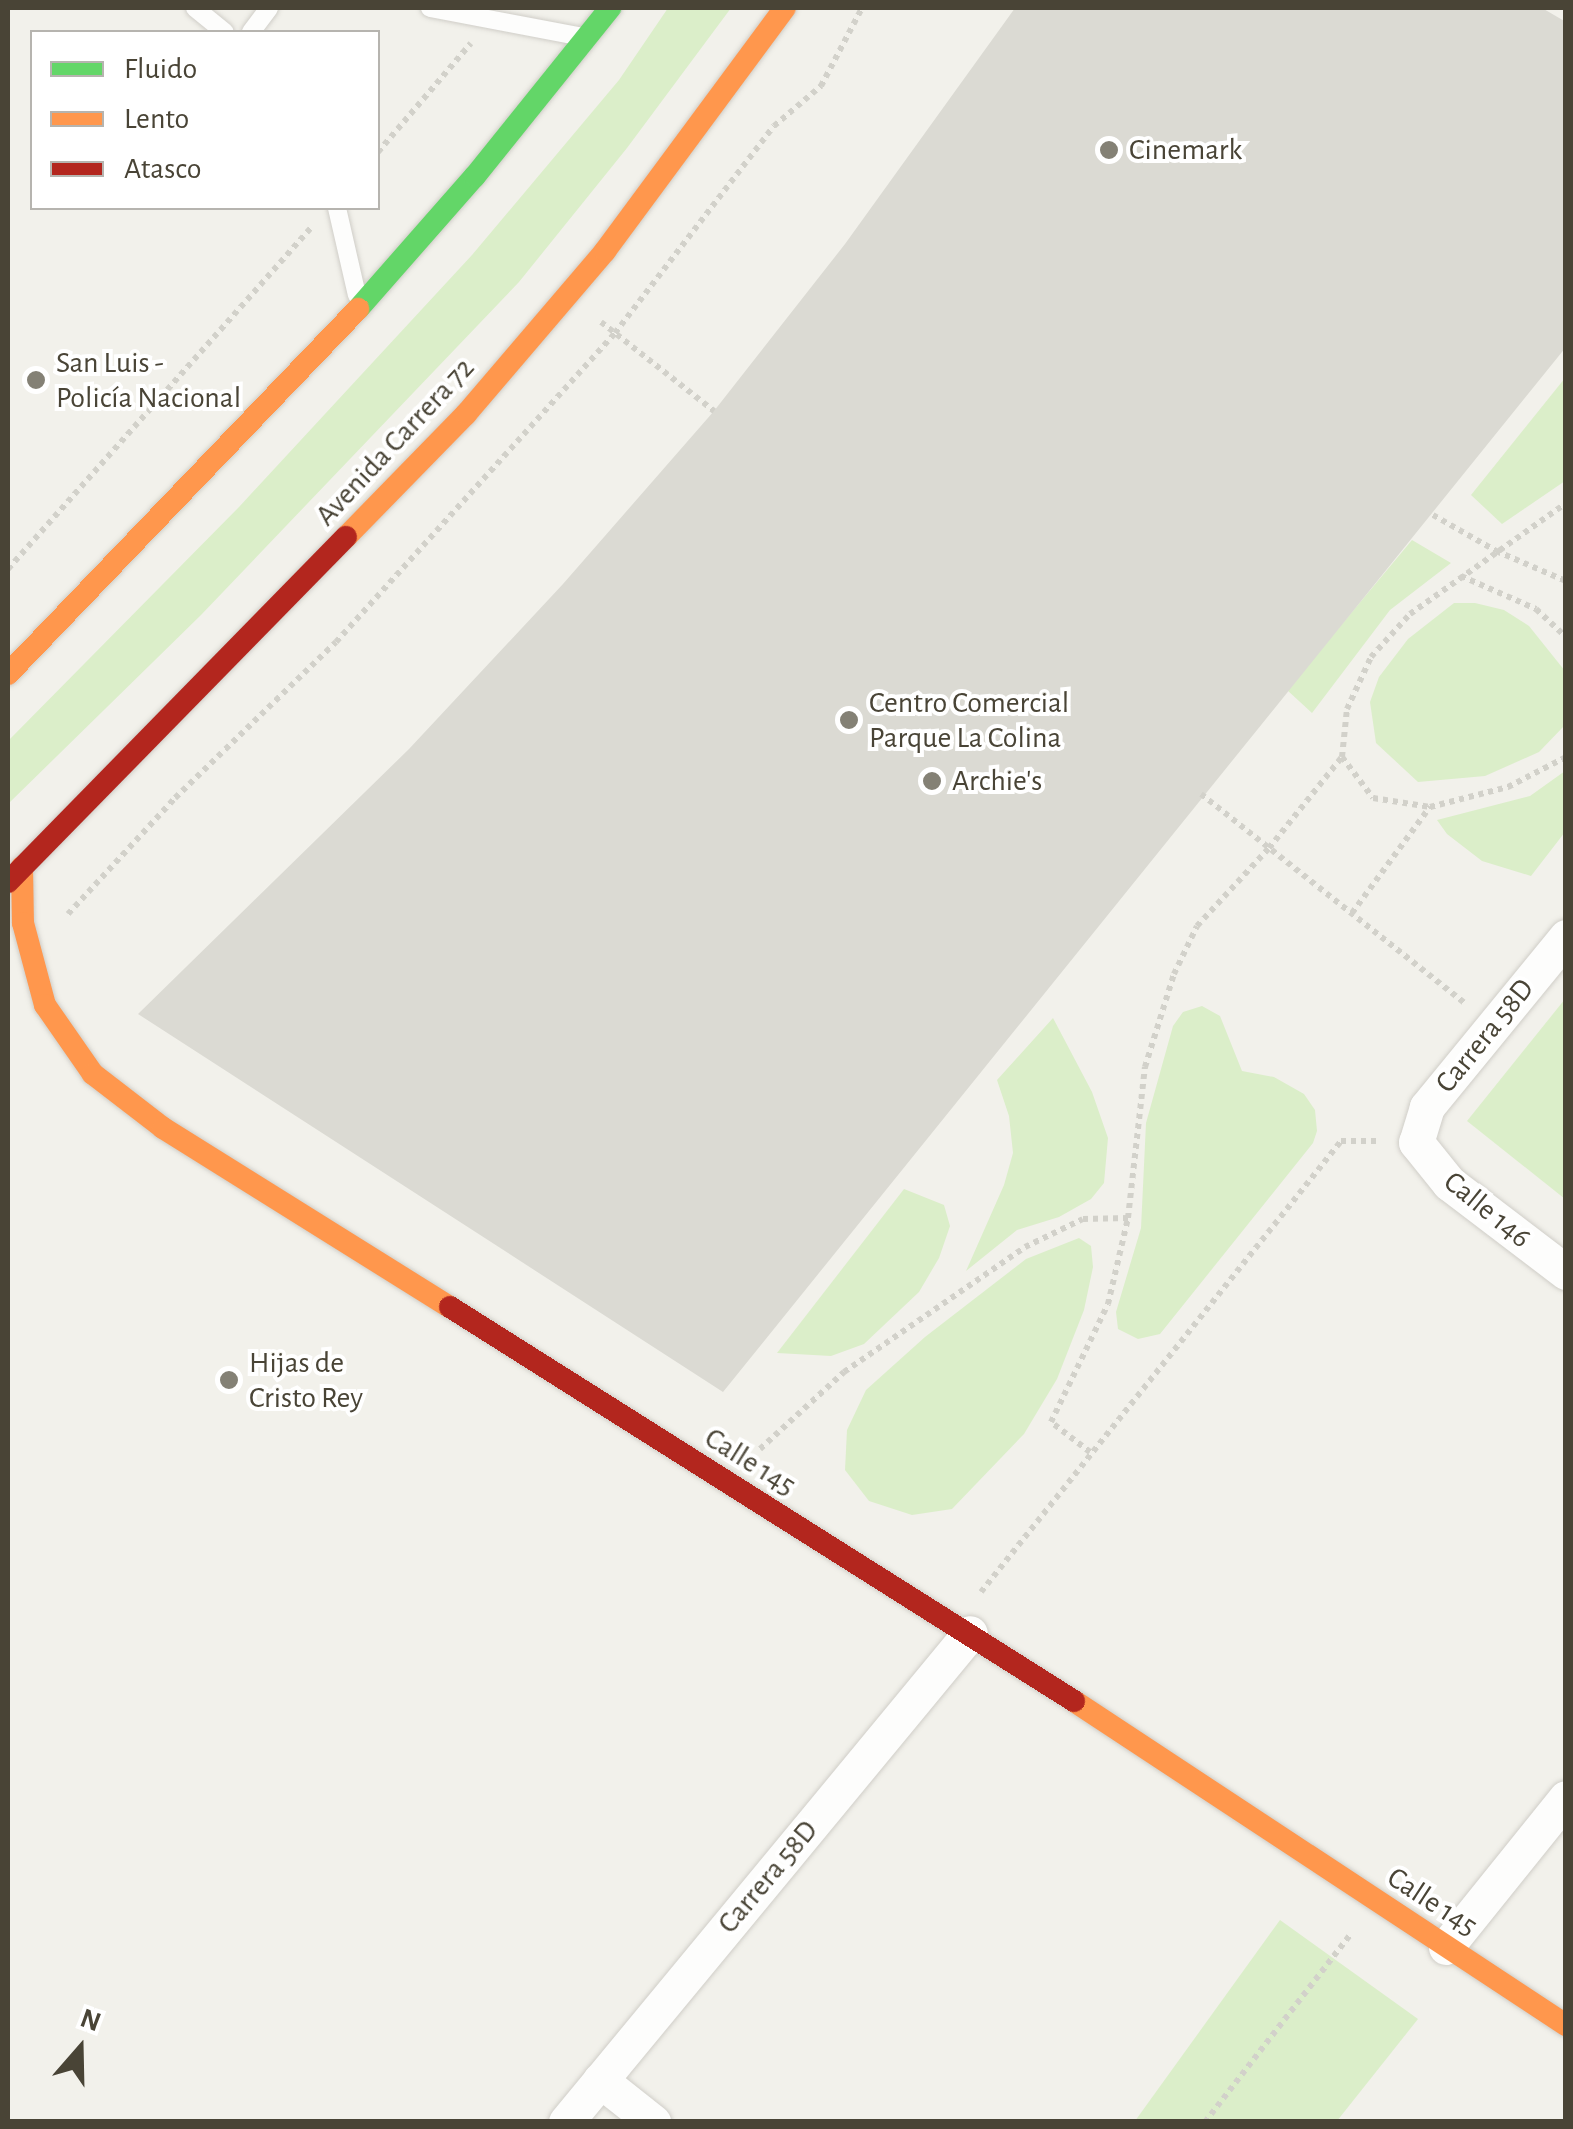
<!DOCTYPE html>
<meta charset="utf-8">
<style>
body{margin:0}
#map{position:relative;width:1573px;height:2129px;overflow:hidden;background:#f2f1eb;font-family:"Alegreya Sans",sans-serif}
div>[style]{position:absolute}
.green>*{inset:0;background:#dbeec9}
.building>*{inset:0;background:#dbdad3}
.path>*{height:6px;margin-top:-3px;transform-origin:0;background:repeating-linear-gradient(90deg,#d2d1ca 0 5px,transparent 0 10px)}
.roads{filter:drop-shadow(0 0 2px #d0cec8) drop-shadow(0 0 2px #d0cec8)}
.lane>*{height:18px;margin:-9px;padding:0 9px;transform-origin:9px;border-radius:9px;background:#fdfdfc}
.street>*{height:35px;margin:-17.5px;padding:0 17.5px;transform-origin:17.5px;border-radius:17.5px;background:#fdfdfc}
.fast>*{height:22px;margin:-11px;padding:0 11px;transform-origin:11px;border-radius:11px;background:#63d668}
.slow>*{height:22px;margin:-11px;padding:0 11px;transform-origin:11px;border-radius:11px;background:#ff974d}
.jam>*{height:22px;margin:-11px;padding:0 11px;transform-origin:11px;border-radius:11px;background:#b3261e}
.dots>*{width:28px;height:28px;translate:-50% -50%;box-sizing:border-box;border:5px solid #fff;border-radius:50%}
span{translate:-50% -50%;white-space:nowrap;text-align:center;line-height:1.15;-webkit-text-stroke:8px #fff;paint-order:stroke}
.poi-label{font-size:30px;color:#494436}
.left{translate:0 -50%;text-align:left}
.street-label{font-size:30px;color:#494436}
.frame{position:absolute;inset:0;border:10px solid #494436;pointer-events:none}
.legend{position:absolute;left:30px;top:30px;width:350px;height:180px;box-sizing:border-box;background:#fff;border:2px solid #b6b4af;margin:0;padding:12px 18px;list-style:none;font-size:30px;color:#494436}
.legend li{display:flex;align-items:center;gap:20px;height:50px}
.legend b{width:50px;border:2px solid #b6b4af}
.north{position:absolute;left:30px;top:1999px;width:100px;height:100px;-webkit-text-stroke:8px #fff;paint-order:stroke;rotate:20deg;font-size:28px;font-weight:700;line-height:40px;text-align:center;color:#494436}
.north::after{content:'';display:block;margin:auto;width:35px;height:45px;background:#494436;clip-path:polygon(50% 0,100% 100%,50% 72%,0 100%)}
</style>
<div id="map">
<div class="green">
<div style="clip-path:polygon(668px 8px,731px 8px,627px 148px,519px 282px,201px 615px,8px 804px,8px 741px,239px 507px,472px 255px,619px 80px)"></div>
<div style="clip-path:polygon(1565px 378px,1565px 481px,1502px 524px,1471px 495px)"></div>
<div style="clip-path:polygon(1412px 540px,1451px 563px,1390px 610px,1312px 713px,1287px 690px)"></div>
<div style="clip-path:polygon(1454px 603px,1475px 603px,1504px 610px,1529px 626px,1565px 671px,1565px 725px,1539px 752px,1485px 776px,1418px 782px,1376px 743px,1370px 702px,1379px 677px,1408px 639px)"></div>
<div style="clip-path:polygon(1565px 771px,1565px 832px,1531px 876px,1482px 861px,1447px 834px,1437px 820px,1530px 796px)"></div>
<div style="clip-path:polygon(1565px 999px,1565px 1199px,1467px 1121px)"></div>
<div style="clip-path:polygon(1202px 1006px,1220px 1016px,1242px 1071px,1274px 1077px,1304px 1094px,1315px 1110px,1317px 1131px,1313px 1143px,1160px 1334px,1138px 1339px,1118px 1329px,1116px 1312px,1141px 1228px,1146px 1123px,1173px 1026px,1183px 1012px)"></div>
<div style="clip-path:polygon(1053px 1018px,1092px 1092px,1108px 1138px,1104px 1183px,1091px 1199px,1059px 1217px,1017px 1230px,966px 1271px,1004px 1185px,1013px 1153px,1009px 1116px,997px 1080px)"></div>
<div style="clip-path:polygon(904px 1189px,944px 1205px,950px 1226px,939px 1258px,919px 1292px,864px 1344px,831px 1356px,777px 1353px)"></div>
<div style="clip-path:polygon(1079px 1238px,1091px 1246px,1093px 1267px,1084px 1310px,1057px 1379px,1024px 1434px,952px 1509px,912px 1515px,869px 1501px,845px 1470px,847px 1430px,866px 1390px,925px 1337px,1026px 1259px)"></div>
<div style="clip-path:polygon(1280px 1920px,1418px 2019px,1337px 2121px,1135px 2121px)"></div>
</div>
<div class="building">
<div style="clip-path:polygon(1015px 8px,1542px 8px,1566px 22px,1566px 347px,723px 1392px,138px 1014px,409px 749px,563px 584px,714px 411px,845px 244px)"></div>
</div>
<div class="path">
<div style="left:378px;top:152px;width:143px;rotate:-49.5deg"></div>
<div style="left:601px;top:322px;width:144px;rotate:38.2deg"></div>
<div style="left:1433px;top:515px;width:73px;rotate:29.7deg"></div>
<div style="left:1496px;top:551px;width:76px;rotate:23.2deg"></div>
<div style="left:8px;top:569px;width:459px;rotate:-48.4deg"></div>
<div style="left:1461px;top:576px;width:82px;rotate:23.7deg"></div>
<div style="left:1536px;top:609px;width:41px;rotate:43deg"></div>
<div style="left:1342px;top:757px;width:48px;rotate:-84.1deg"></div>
<div style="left:1347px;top:709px;width:57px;rotate:-65.2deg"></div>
<div style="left:1371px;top:657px;width:58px;rotate:-47.8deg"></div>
<div style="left:1410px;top:614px;width:191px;rotate:-35.4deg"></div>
<div style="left:1201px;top:794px;width:337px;rotate:38.4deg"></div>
<div style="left:1352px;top:913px;width:132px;rotate:-53.7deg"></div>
<div style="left:1430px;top:807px;width:81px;rotate:-14.4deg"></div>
<div style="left:1508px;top:787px;width:65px;rotate:-27.3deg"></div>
<div style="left:68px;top:914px;width:158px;rotate:-47.3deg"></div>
<div style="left:175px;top:798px;width:224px;rotate:-44.1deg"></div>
<div style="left:336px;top:642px;width:416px;rotate:-47.9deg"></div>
<div style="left:615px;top:333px;width:261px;rotate:-52.5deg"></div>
<div style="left:774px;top:126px;width:62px;rotate:-40.4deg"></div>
<div style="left:821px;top:86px;width:88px;rotate:-62.3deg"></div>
<div style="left:760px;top:1449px;width:114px;rotate:-42.5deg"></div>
<div style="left:844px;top:1372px;width:220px;rotate:-34.6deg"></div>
<div style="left:1025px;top:1247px;width:64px;rotate:-25.8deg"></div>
<div style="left:1083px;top:1219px;width:45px;rotate:-1.3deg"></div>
<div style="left:1090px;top:1452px;width:49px;rotate:-142.4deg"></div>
<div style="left:1051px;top:1422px;width:131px;rotate:-64.2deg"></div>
<div style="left:1108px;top:1304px;width:88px;rotate:-76.9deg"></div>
<div style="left:1128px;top:1218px;width:152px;rotate:-83.6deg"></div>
<div style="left:1145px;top:1067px;width:97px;rotate:-72.7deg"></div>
<div style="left:1174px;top:974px;width:53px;rotate:-64.4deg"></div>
<div style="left:1197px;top:926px;width:106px;rotate:-47.3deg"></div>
<div style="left:1269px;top:848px;width:117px;rotate:-51.3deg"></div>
<div style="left:1342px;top:757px;width:51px;rotate:52.9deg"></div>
<div style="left:1373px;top:798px;width:58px;rotate:9deg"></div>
<div style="left:981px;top:1592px;width:577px;rotate:-51.4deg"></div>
<div style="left:1341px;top:1141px;width:40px"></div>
<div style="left:1205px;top:2122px;width:238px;rotate:-52.2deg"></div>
</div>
<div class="roads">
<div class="lane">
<div style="left:195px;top:8px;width:38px;rotate:39deg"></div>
<div style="left:430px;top:8px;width:151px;rotate:10.7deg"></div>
<div style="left:251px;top:32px;width:30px;rotate:-53deg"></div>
<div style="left:337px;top:208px;width:89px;rotate:77.1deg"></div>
</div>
<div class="street">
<div style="left:1566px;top:937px;width:220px;rotate:129.3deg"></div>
<div style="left:1427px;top:1107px;width:37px;rotate:107deg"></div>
<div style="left:1416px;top:1142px;width:53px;rotate:51.2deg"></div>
<div style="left:1449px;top:1183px;width:147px;rotate:37.3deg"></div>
<div style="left:1446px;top:1947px;width:191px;rotate:-51.2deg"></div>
<div style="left:600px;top:2080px;width:68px;rotate:38.4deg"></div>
<div style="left:566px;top:2122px;width:634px;rotate:-50.44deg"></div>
</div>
<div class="fast">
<div style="left:358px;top:309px;width:177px;rotate:-48.7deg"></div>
<div style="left:475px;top:176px;width:216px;rotate:-51.2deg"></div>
</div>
<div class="slow">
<div style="left:346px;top:537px;width:172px;rotate:-45.7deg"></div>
<div style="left:466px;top:414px;width:214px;rotate:-49.5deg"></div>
<div style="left:605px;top:251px;width:302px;rotate:-53.5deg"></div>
<div style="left:8px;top:674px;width:506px;rotate:-46.2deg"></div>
<div style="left:22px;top:867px;width:56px;rotate:89deg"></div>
<div style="left:23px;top:923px;width:85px;rotate:75deg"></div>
<div style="left:45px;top:1005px;width:84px;rotate:55.2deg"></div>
<div style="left:93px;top:1074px;width:88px;rotate:37.6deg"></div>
<div style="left:163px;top:1128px;width:338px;rotate:32deg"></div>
<div style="left:1074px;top:1701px;width:589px;rotate:33.37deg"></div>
</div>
<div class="jam">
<div style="left:8px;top:882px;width:483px;rotate:-45.6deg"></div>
<div style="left:450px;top:1307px;width:738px;rotate:32.27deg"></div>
</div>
</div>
<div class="dots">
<div style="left:1109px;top:150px;background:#848175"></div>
<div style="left:36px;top:380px;background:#848175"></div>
<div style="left:849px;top:720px;background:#848175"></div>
<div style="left:932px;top:781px;background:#848175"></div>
<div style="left:229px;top:1380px;background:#848175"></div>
</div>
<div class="poi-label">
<span class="left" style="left:1129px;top:150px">Cinemark</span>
<span class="left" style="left:56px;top:380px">San Luis -<br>Policía Nacional</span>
<span class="left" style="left:869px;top:720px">Centro Comercial<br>Parque La Colina</span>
<span class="left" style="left:952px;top:781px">Archie's</span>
<span class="left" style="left:249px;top:1380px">Hijas de<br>Cristo Rey</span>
</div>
<div class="street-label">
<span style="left:395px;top:442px;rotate:-47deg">Avenida Carrera 72</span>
<span style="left:1485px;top:1036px;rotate:-51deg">Carrera 58D</span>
<span style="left:1487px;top:1210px;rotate:39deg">Calle 146</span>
<span style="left:750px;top:1462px;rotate:32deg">Calle 145</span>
<span style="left:768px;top:1877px;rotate:-50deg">Carrera 58D</span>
<span style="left:1432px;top:1902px;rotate:33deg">Calle 145</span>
</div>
<div class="frame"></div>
<ul class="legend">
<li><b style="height:12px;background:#63d668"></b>Fluido</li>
<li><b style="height:12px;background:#ff974d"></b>Lento</li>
<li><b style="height:12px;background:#b3261e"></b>Atasco</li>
</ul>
<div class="north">N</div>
</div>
